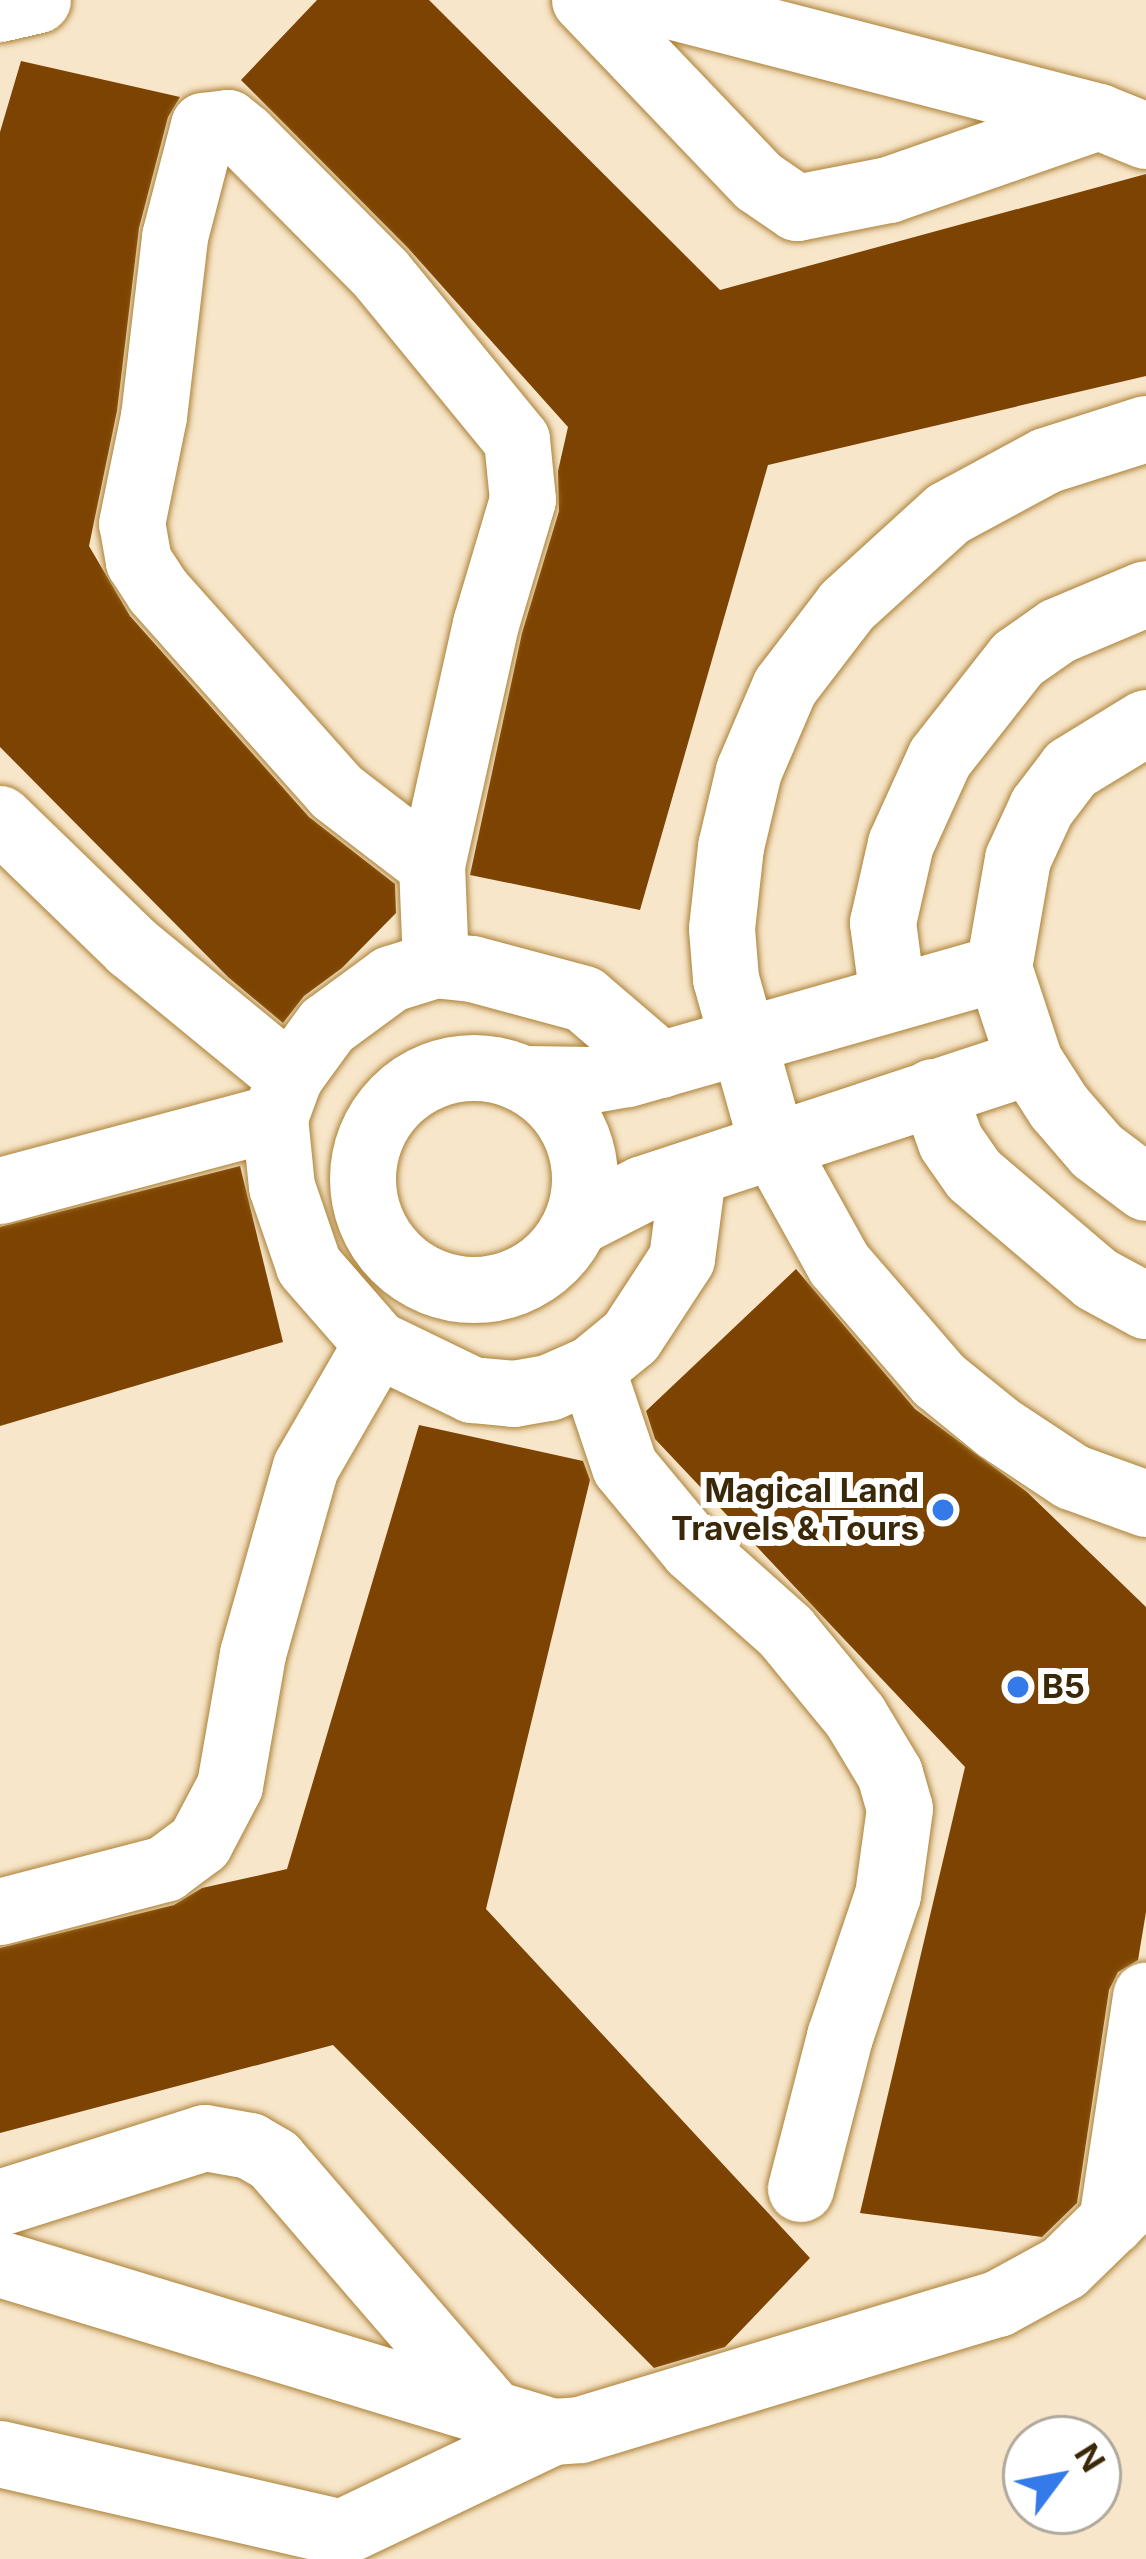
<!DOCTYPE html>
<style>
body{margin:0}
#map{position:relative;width:1146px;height:2559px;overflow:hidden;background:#f8e6ca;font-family:Inter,sans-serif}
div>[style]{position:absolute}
.building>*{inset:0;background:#7d4302}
.roads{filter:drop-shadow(0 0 3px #ab8136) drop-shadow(0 0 3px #ab8136)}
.minor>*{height:66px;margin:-33px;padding:0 33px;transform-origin:33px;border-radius:33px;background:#fff}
.minor>.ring{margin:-33px;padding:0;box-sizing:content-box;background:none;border:66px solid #fff;border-radius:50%}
.dots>*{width:33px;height:33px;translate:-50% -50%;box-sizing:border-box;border:6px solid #fff;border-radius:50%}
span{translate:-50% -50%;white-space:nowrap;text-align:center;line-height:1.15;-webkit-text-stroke:12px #fff;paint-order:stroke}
.poi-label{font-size:33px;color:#3a2808;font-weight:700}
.right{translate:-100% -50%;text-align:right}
.left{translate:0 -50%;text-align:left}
.north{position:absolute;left:1002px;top:2415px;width:120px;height:120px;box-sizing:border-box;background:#fff;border:3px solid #b0a99c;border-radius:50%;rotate:58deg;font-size:33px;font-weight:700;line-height:48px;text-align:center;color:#3a2808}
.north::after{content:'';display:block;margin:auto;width:42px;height:54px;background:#347be9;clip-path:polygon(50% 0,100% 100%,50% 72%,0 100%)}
</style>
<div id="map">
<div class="building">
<div style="clip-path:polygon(317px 0,429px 0,720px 290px,1146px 174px,1146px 376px,768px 465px,640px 910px,470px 875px,522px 633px,559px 511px,558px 471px,568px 427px,408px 248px,241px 80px)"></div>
<div style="clip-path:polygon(21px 61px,180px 97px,168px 117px,139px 228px,117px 411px,89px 546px,130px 616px,309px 817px,395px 884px,396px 913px,342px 968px,304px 996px,283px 1023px,228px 977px,0 747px,0 132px)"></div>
<div style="clip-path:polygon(240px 1166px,283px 1342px,0 1426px,0 1227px)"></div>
<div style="clip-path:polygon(796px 1269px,915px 1409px,1027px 1492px,1146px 1607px,1146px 1912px,1138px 1960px,1118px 1972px,1109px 1990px,1077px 2203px,1042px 2237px,860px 2213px,965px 1767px,655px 1439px,646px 1411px)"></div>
<div style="clip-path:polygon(419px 1425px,583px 1461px,590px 1480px,486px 1909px,810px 2258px,725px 2347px,654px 2368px,333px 2045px,0 2133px,0 1948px,174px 1905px,202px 1888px,287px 1869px)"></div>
</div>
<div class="roads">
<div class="minor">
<div style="left:585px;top:0;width:252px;rotate:46.3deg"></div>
<div style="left:759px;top:182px;width:46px;rotate:34.4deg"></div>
<div style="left:797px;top:208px;width:94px;rotate:-11.1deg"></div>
<div style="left:889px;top:190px;width:222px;rotate:-19.2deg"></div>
<div style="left:647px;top:0;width:467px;rotate:14.5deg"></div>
<div style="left:1099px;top:117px;width:51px;rotate:22deg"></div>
<div style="left:0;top:9px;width:39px;rotate:-13deg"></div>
<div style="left:1146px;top:429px;width:105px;rotate:162.3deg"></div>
<div style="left:1046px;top:461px;width:111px;rotate:151.6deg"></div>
<div style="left:948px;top:514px;width:137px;rotate:137.7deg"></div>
<div style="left:847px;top:606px;width:102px;rotate:127.4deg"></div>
<div style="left:785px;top:687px;width:91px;rotate:113.2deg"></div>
<div style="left:749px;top:771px;width:78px;rotate:103.3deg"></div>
<div style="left:731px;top:847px;width:82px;rotate:96.3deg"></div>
<div style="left:722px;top:929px;width:50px;rotate:85.4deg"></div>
<div style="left:726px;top:979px;width:170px;rotate:74.3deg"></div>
<div style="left:772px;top:1143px;width:138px;rotate:61deg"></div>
<div style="left:839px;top:1264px;width:153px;rotate:49.2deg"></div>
<div style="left:939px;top:1380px;width:76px;rotate:39.1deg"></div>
<div style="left:998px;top:1428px;width:89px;rotate:33.5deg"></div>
<div style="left:1072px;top:1477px;width:79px;rotate:20deg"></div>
<div style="left:1146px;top:723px;width:88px;rotate:148.5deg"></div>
<div style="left:1071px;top:769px;width:48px;rotate:127.3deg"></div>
<div style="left:1042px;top:807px;width:57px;rotate:114.8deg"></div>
<div style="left:1018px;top:859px;width:111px;rotate:99.9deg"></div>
<div style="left:999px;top:968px;width:99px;rotate:71.7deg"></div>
<div style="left:1030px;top:1062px;width:54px;rotate:57.2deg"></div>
<div style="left:1059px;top:1107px;width:58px;rotate:49.2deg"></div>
<div style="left:1097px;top:1151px;width:61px;rotate:37.1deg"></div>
<div style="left:0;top:819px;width:184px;rotate:44.1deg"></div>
<div style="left:132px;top:947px;width:205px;rotate:39.4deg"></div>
<div style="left:432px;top:865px;width:120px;rotate:-142.5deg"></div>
<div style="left:337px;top:792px;width:269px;rotate:-131.7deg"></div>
<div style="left:158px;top:591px;width:35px;rotate:-123deg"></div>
<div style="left:139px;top:562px;width:39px;rotate:-100deg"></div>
<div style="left:132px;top:524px;width:109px;rotate:-78.4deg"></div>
<div style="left:154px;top:417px;width:181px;rotate:-83.3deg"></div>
<div style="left:175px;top:237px;width:115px;rotate:-75.4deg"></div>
<div style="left:204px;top:126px;width:24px;rotate:-7deg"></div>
<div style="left:228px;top:123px;width:21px;rotate:39deg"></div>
<div style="left:244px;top:136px;width:194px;rotate:45.2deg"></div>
<div style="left:381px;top:274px;width:215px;rotate:50.7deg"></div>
<div style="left:517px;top:440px;width:60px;rotate:84.3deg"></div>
<div style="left:523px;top:500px;width:129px;rotate:106.6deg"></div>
<div style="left:486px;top:624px;width:247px;rotate:102.6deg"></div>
<div style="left:432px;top:865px;width:100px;rotate:87.7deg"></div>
<div style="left:893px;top:998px;width:76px;rotate:-97.6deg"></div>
<div style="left:883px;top:923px;width:81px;rotate:-77.2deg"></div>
<div style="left:901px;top:844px;width:94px;rotate:-65.6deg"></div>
<div style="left:940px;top:758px;width:126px;rotate:-51.8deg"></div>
<div style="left:1018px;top:659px;width:49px;rotate:-35deg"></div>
<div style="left:1058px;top:631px;width:95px;rotate:-22.8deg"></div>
<div style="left:661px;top:1065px;width:101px;rotate:-139.4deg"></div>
<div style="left:584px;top:999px;width:116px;rotate:-165deg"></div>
<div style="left:472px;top:969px;width:36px;rotate:-174deg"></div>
<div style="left:436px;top:965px;width:47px;rotate:162.7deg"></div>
<div style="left:391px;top:979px;width:79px;rotate:143.7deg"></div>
<div style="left:327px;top:1026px;width:63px;rotate:126deg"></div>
<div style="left:290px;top:1077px;width:44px;rotate:110.1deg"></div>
<div style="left:275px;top:1118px;width:69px;rotate:84.2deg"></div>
<div style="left:282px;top:1187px;width:83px;rotate:71.1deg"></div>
<div style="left:309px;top:1266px;width:103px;rotate:48.9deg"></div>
<div style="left:377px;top:1344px;width:106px;rotate:25.8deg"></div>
<div style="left:472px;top:1390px;width:42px;rotate:5.4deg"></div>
<div style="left:514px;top:1394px;width:36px;rotate:-10deg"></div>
<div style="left:549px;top:1388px;width:47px;rotate:-23.8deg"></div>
<div style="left:592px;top:1369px;width:50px;rotate:-39.4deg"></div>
<div style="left:631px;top:1337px;width:93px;rotate:-56.8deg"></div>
<div style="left:682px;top:1259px;width:85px;rotate:-82.5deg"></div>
<div class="ring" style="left:363px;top:1068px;width:156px;height:156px"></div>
<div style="left:525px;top:1079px;width:68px;rotate:0.8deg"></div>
<div style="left:593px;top:1080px;width:36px;rotate:-10deg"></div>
<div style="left:628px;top:1074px;width:386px;rotate:-15.9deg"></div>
<div style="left:933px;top:1092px;width:53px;rotate:70.2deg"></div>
<div style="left:951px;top:1142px;width:40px;rotate:55.1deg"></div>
<div style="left:974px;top:1175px;width:160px;rotate:40.4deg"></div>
<div style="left:1096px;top:1279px;width:57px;rotate:28.4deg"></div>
<div style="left:0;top:1191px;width:285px;rotate:-14.9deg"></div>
<div style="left:577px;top:1223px;width:74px;rotate:-27.3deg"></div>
<div style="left:643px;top:1189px;width:407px;rotate:-18.2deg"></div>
<div style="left:592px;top:1369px;width:103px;rotate:71.4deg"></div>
<div style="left:625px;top:1467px;width:107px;rotate:50.3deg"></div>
<div style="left:693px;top:1549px;width:125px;rotate:41.7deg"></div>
<div style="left:786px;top:1632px;width:109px;rotate:50.6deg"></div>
<div style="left:855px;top:1716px;width:68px;rotate:58.9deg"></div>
<div style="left:890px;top:1774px;width:36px;rotate:74deg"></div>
<div style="left:900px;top:1809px;width:87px;rotate:97.9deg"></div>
<div style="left:888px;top:1895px;width:150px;rotate:108.7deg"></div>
<div style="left:840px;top:2037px;width:157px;rotate:104.4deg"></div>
<div style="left:0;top:1912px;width:171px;rotate:-14.6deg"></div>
<div style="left:165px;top:1869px;width:44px;rotate:-36.6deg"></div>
<div style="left:200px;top:1843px;width:64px;rotate:-62.2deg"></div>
<div style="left:230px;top:1786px;width:134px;rotate:-80.1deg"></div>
<div style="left:253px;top:1654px;width:194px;rotate:-74.2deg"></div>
<div style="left:306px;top:1467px;width:142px;rotate:-60deg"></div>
<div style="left:0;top:2203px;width:215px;rotate:-17.6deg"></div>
<div style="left:205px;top:2138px;width:46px;rotate:10.1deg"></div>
<div style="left:250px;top:2146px;width:28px;rotate:30deg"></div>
<div style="left:274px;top:2160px;width:330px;rotate:49.2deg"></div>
<div style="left:1112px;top:2222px;width:229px;rotate:-81.4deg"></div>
<div style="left:0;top:2264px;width:578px;rotate:16.9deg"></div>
<div style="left:553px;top:2432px;width:27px;rotate:-4deg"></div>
<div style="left:580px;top:2430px;width:437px;rotate:-16.8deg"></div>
<div style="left:998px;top:2304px;width:75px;rotate:-28.6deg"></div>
<div style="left:1064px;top:2268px;width:115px;rotate:-44.3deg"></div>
<div style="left:0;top:2454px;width:350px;rotate:13deg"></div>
<div style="left:341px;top:2533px;width:235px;rotate:-25.5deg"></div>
</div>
</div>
<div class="dots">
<div style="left:943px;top:1510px;background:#347be9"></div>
<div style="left:1018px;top:1687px;background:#347be9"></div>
</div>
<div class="poi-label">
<span class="right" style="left:919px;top:1510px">Magical Land<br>Travels &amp; Tours</span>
<span class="left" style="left:1042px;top:1687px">B5</span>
</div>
<div class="north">N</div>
</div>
